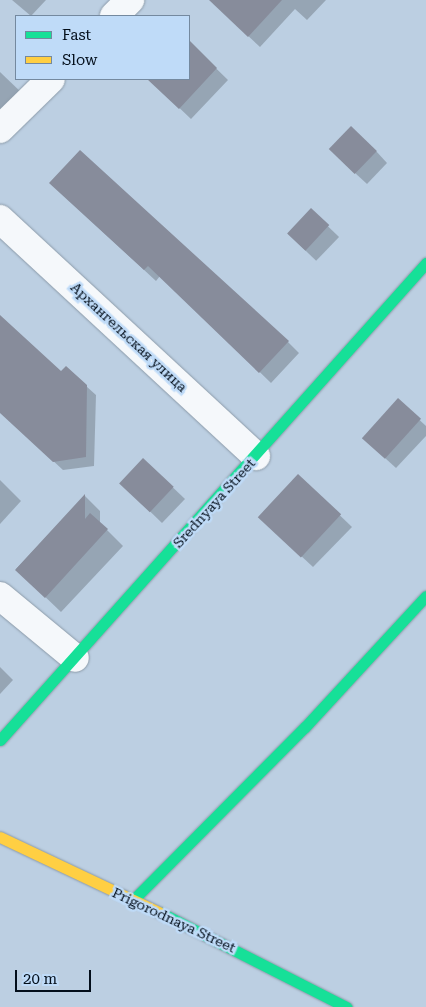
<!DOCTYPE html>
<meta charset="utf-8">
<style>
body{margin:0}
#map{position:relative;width:426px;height:1007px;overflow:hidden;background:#bccfe2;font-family:"Roboto Serif",serif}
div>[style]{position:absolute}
.shadow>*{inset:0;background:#0003;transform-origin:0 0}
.building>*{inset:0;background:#878c9b;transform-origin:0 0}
.roads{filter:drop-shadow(0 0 1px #8c9ba9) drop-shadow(0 0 1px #8c9ba9)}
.street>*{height:28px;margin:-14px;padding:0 14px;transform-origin:14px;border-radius:14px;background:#f5f8fb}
.fast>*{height:11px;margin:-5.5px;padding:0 5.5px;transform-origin:5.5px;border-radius:5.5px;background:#16e098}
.slow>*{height:11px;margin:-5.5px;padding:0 5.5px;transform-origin:5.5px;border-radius:5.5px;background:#ffcf43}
span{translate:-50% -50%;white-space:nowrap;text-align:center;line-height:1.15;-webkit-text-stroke:5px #bfdbf8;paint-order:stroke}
.street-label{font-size:14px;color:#030e1a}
.legend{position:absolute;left:15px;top:15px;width:175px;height:65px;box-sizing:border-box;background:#bfdbf8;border:1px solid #74899f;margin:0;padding:6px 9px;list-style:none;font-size:15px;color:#030e1a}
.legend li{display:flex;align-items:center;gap:10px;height:25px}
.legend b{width:25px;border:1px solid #74899f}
.scale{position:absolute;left:15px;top:970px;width:76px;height:22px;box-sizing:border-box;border:2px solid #030e1a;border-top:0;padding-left:6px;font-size:15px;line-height:18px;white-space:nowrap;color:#030e1a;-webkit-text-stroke:4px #bfdbf8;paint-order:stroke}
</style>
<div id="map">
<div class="shadow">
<div style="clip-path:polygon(12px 0,46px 0,31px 16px)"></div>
<div style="clip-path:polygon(226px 0,326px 0,307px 20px,295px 9px,260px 47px,230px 19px)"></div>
<div style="clip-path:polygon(189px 42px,228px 80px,191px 119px,150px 80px,189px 79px)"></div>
<div style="clip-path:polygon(0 72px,24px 95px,0 119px)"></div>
<div style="clip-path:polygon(376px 151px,387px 163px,367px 184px,342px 161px)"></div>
<div style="clip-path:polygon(62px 194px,288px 342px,299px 353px,271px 383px,160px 276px,156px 281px)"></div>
<div style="left:311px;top:210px;width:39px;height:33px;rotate:44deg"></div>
<div style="clip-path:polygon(0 316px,61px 373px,86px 386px,96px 395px,94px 466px,63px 470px,23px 433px,0 394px)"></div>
<div style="clip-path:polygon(398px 400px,426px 426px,426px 436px,396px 468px,374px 448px)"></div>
<div style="clip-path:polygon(143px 459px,185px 499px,162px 523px,132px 494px)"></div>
<div style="clip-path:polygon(298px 475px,352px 527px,313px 567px,270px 527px)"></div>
<div style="clip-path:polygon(0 480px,21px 501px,0 524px)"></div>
<div style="clip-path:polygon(85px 496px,100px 511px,100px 523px,123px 546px,61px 612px,16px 569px)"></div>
<div style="clip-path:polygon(0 667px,13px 680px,0 694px)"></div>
</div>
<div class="building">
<div style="clip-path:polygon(209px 0,282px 0,248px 37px)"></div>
<div style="clip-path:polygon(189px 40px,217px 68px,179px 109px,147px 79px,189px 79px)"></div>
<div style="left:351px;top:126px;width:36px;height:32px;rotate:44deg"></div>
<div style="clip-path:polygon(80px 150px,289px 341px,259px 373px,148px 266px,144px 270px,49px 183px)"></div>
<div style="left:311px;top:208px;width:25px;height:35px;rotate:43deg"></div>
<div style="clip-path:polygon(0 315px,61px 371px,66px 366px,87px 385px,86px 457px,53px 462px,0 413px)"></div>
<div style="left:398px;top:398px;width:31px;height:54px;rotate:42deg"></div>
<div style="left:143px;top:458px;width:42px;height:35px;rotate:43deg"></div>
<div style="left:298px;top:474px;width:59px;height:59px;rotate:43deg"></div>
<div style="clip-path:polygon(85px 494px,85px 519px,90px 513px,108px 529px,45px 598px,15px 570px)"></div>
</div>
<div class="roads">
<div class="street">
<div style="left:114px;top:16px;width:23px;rotate:-45deg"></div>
<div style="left:0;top:129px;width:71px;rotate:-44.4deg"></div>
<div style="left:0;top:219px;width:349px;rotate:42.8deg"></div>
<div style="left:0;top:596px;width:97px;rotate:39.6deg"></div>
</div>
<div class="fast">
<div style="left:0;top:740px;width:640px;rotate:-48.23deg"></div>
<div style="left:133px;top:900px;width:244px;rotate:-45.2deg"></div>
<div style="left:305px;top:727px;width:178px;rotate:-47.3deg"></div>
<div style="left:161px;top:913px;width:208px;rotate:26.9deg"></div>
</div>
<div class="slow">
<div style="left:0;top:837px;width:178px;rotate:25.3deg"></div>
</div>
</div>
<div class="street-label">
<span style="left:129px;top:337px;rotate:43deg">Архангельская улица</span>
<span style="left:214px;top:503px;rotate:-48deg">Srednyaya Street</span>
<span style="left:174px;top:920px;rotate:25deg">Prigorodnaya Street</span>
</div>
<ul class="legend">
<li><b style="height:6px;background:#16e098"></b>Fast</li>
<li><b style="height:6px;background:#ffcf43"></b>Slow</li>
</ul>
<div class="scale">20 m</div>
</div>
